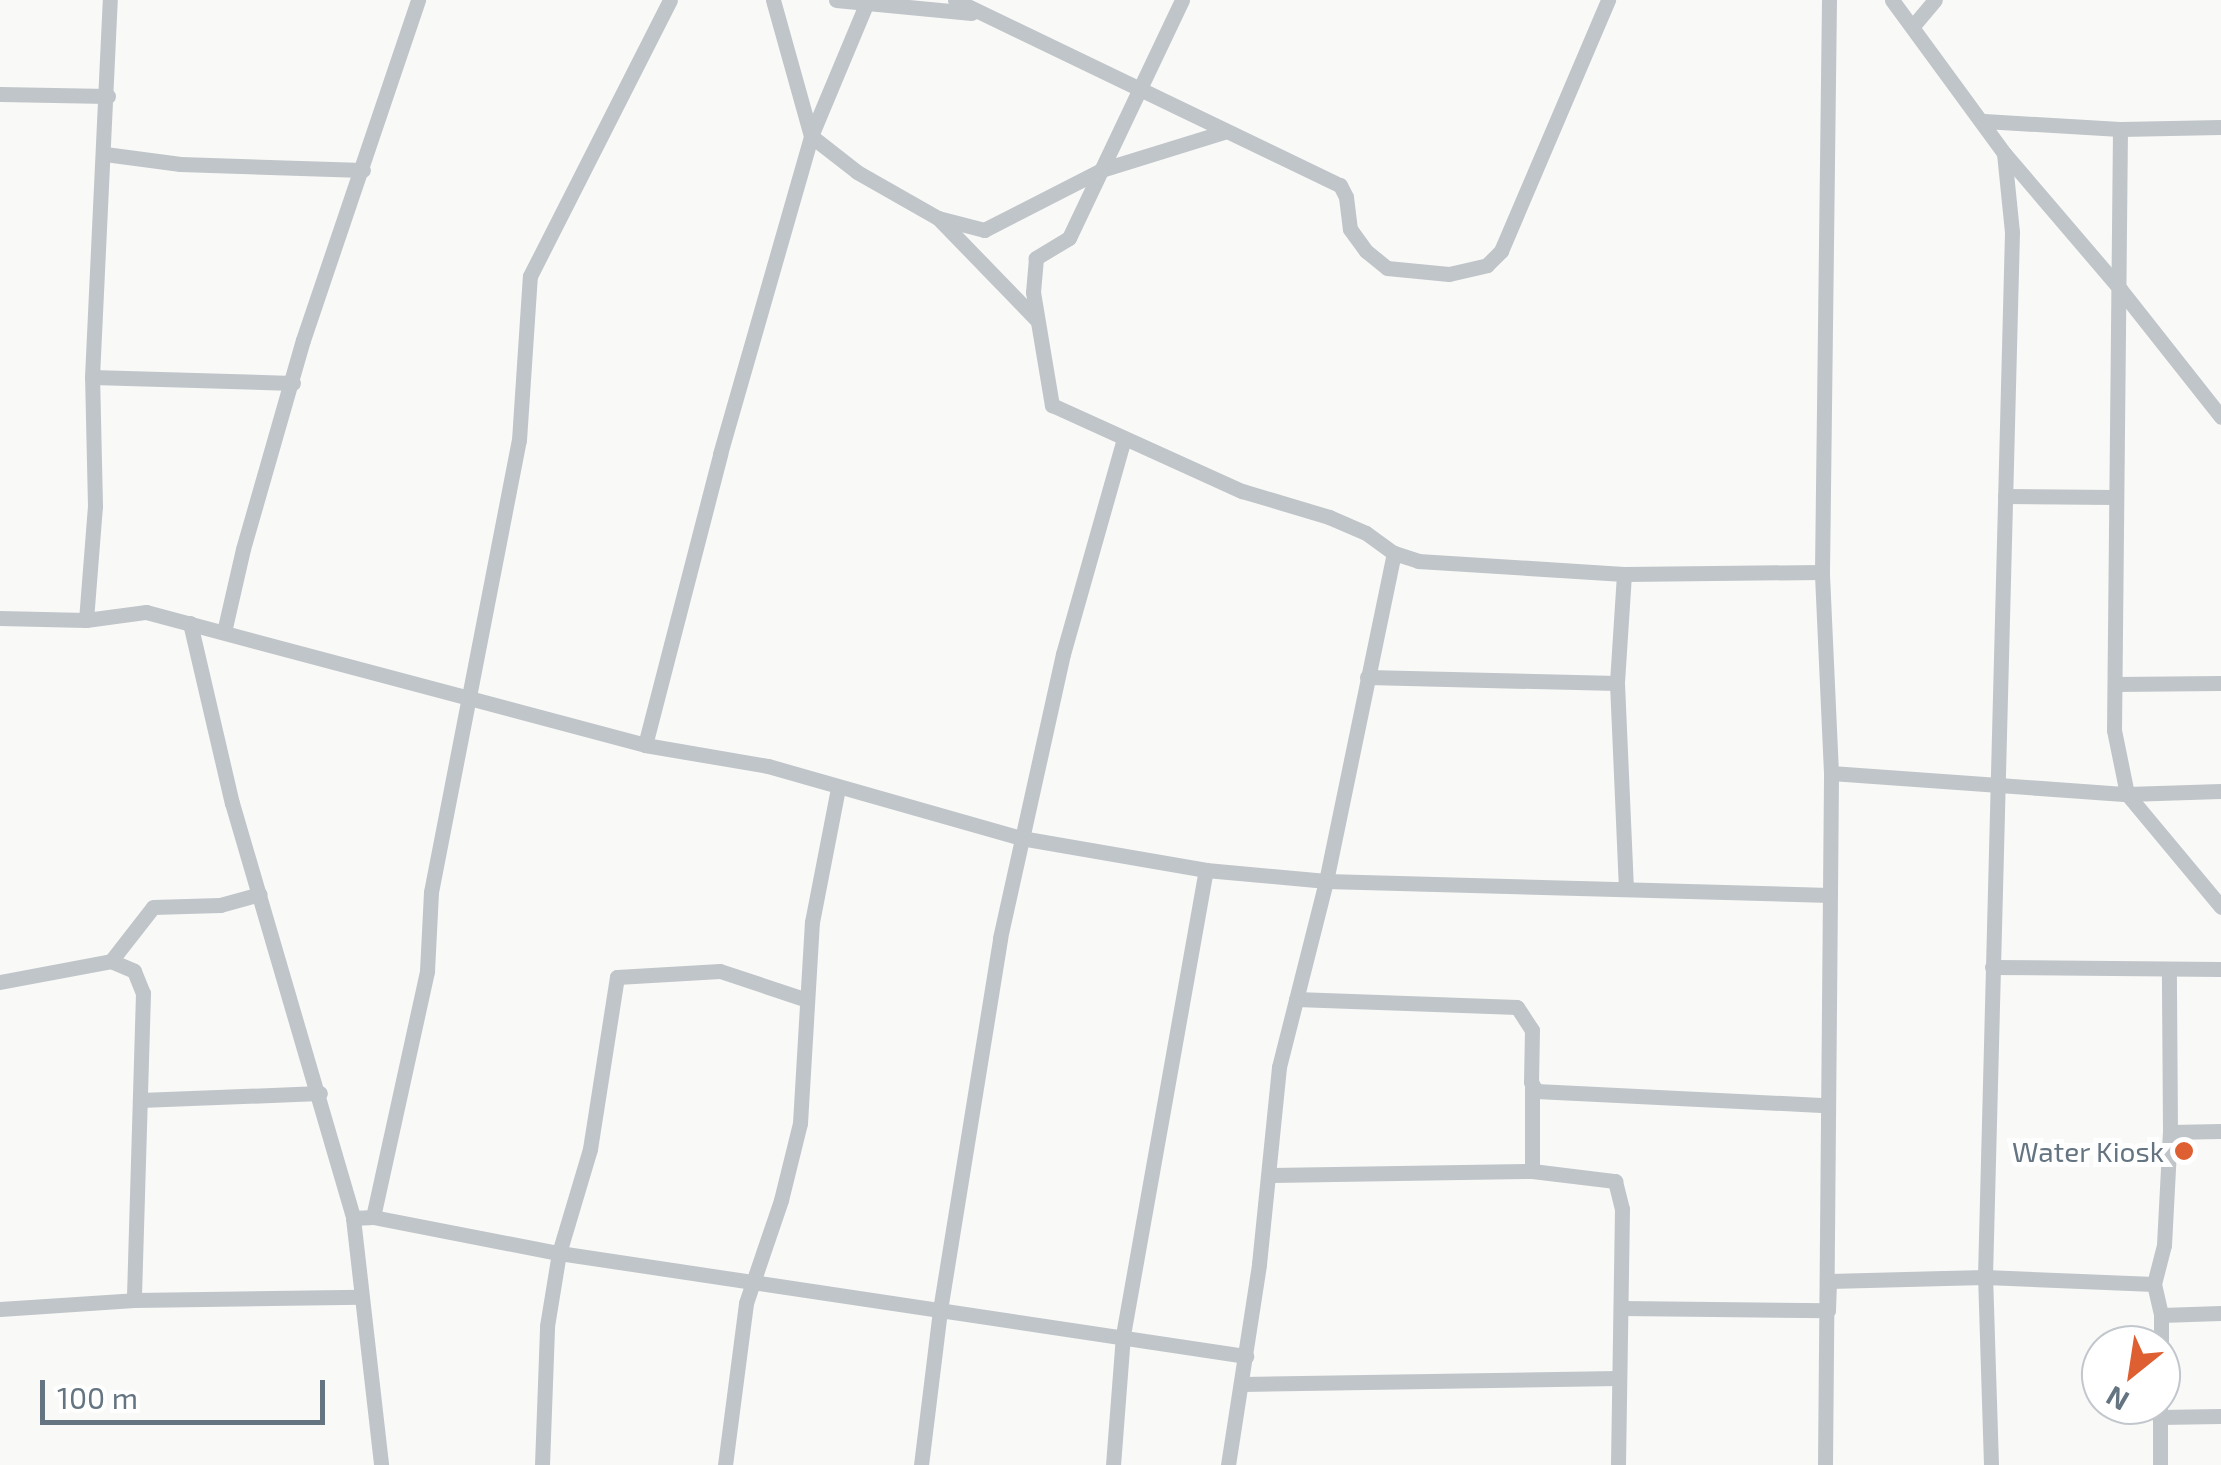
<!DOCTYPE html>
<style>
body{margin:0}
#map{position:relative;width:2221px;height:1465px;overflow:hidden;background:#f9f9f7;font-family:"Exo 2",sans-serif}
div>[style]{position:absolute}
.minor>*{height:15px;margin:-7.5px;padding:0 7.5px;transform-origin:7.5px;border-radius:7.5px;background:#c0c5c9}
.dots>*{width:28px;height:28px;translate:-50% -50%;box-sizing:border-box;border:5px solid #fff;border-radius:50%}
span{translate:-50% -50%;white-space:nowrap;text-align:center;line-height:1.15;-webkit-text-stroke:10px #fff;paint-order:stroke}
.poi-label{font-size:28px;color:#657481}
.right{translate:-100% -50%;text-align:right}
.north{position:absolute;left:2081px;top:1325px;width:100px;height:100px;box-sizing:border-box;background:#fff;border:2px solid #c1c7cd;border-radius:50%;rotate:210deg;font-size:28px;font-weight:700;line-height:40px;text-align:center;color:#657481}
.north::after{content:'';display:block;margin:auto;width:35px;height:45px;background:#de6032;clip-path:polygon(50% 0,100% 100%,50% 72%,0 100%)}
.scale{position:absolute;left:40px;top:1380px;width:285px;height:45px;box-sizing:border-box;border:5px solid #657481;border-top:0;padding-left:12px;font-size:30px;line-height:35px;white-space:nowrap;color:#657481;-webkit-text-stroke:8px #fff;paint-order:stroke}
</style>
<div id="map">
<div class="minor">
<div style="left:773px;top:0;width:141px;rotate:74.4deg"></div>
<div style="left:811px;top:136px;width:58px;rotate:38deg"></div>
<div style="left:857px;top:172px;width:93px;rotate:29.6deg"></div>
<div style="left:938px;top:218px;width:48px;rotate:14.6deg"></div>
<div style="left:984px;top:230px;width:131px;rotate:-27.1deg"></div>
<div style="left:1101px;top:170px;width:129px;rotate:-17.2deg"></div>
<div style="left:836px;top:0;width:136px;rotate:5.5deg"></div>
<div style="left:955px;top:0;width:427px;rotate:25.7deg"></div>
<div style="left:1340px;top:185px;width:13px;rotate:63deg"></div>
<div style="left:1346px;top:197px;width:32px;rotate:83deg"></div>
<div style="left:1350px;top:229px;width:27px;rotate:54deg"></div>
<div style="left:1366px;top:251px;width:27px;rotate:39deg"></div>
<div style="left:1387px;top:268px;width:62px;rotate:5.5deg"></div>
<div style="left:1449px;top:274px;width:39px;rotate:-13deg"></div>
<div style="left:1487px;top:265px;width:20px;rotate:-45deg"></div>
<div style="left:1501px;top:251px;width:273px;rotate:-66.9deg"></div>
<div style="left:1182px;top:0;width:263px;rotate:115.4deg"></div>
<div style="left:1069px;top:238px;width:39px;rotate:149deg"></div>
<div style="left:1036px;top:258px;width:34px;rotate:95deg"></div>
<div style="left:1033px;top:292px;width:115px;rotate:80.5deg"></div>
<div style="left:1052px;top:405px;width:209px;rotate:24.4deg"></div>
<div style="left:1242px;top:491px;width:91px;rotate:16.6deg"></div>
<div style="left:1329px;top:517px;width:40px;rotate:23.4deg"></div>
<div style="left:1366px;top:533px;width:34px;rotate:36deg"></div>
<div style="left:1394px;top:553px;width:25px;rotate:18deg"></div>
<div style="left:1418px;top:561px;width:206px;rotate:3.6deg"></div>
<div style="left:1624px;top:574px;width:198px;rotate:-0.6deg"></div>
<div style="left:1892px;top:0;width:190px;rotate:53.8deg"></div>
<div style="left:2004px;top:153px;width:179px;rotate:49.5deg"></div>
<div style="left:2120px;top:289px;width:163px;rotate:51.7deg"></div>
<div style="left:1913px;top:26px;width:34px;rotate:-50deg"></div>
<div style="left:0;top:94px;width:108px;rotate:1.1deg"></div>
<div style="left:1984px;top:121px;width:136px;rotate:3.4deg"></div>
<div style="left:2120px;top:129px;width:101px;rotate:-1.1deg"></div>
<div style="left:2120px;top:129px;width:601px;rotate:90.57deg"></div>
<div style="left:2114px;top:730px;width:65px;rotate:78.5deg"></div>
<div style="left:2127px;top:794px;width:147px;rotate:50.2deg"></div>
<div style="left:105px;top:154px;width:76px;rotate:7.6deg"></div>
<div style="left:180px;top:164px;width:183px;rotate:1.9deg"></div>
<div style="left:938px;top:218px;width:142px;rotate:45.9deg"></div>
<div style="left:92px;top:377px;width:201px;rotate:1.7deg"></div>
<div style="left:2005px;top:496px;width:109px;rotate:0.5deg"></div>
<div style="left:1624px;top:574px;width:109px;rotate:93.7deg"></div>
<div style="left:1617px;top:683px;width:206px;rotate:87.5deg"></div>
<div style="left:0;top:618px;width:86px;rotate:1.3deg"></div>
<div style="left:86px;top:620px;width:61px;rotate:-7.6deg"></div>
<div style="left:146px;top:612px;width:516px;rotate:14.92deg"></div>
<div style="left:645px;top:745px;width:125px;rotate:9.7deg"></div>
<div style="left:768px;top:766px;width:263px;rotate:15.9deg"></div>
<div style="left:1021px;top:838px;width:188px;rotate:9.8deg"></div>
<div style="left:1206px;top:870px;width:121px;rotate:5.2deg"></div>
<div style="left:1326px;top:881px;width:504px;rotate:1.59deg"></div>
<div style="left:86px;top:620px;width:114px;rotate:-85.5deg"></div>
<div style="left:95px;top:506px;width:129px;rotate:-91.3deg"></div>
<div style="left:92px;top:377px;width:377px;rotate:-87.3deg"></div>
<div style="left:190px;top:623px;width:185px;rotate:76.9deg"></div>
<div style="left:232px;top:803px;width:432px;rotate:73.7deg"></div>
<div style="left:353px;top:1218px;width:249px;rotate:83.5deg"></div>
<div style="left:224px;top:632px;width:85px;rotate:-77.1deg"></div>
<div style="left:243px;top:549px;width:217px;rotate:-74deg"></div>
<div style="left:303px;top:340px;width:359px;rotate:-71.3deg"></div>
<div style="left:1367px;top:677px;width:250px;rotate:1.4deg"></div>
<div style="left:2115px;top:684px;width:106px;rotate:-0.5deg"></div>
<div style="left:645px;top:745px;width:301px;rotate:-75.5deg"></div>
<div style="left:720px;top:454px;width:331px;rotate:-74deg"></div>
<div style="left:811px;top:136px;width:147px;rotate:-67.3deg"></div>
<div style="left:1831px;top:773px;width:297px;rotate:4.1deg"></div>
<div style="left:2127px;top:794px;width:94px;rotate:-1.8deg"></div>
<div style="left:111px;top:961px;width:68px;rotate:-52.1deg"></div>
<div style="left:153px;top:907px;width:67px;rotate:-1.7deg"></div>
<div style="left:220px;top:905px;width:41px;rotate:-15.4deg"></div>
<div style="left:1992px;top:967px;width:229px;rotate:0.5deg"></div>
<div style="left:0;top:982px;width:113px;rotate:-10.7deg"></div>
<div style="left:111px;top:961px;width:25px;rotate:23deg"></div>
<div style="left:134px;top:971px;width:24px;rotate:68deg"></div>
<div style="left:143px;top:993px;width:307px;rotate:91.7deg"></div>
<div style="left:1296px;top:999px;width:221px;rotate:2.1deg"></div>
<div style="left:1517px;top:1007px;width:27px;rotate:57deg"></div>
<div style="left:1532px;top:1030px;width:52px;rotate:91.1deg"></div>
<div style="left:1531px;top:1082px;width:10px;rotate:61deg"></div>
<div style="left:1536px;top:1091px;width:290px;rotate:2.8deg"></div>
<div style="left:1532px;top:1088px;width:83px;rotate:90deg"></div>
<div style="left:140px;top:1100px;width:180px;rotate:-2.2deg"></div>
<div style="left:2170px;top:1132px;width:51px;rotate:-1.1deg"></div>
<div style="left:1271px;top:1175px;width:261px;rotate:-0.9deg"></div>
<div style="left:1532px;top:1171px;width:84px;rotate:6.9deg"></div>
<div style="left:1615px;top:1181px;width:29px;rotate:76deg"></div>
<div style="left:1622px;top:1209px;width:256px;rotate:90.9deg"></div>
<div style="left:373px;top:1217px;width:252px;rotate:-77.6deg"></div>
<div style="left:427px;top:971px;width:79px;rotate:-87.1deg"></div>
<div style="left:431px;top:892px;width:460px;rotate:-79deg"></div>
<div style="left:519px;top:440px;width:164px;rotate:-86.2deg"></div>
<div style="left:530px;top:276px;width:309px;rotate:-63.1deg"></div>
<div style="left:353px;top:1218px;width:20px;rotate:-3deg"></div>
<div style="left:373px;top:1217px;width:189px;rotate:11deg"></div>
<div style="left:559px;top:1253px;width:695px;rotate:8.53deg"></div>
<div style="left:2154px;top:1284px;width:40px;rotate:-75.6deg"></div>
<div style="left:2164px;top:1245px;width:113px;rotate:-87deg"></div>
<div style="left:2170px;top:1132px;width:163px;rotate:-90.4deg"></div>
<div style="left:1621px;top:1308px;width:207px;rotate:0.6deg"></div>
<div style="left:1828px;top:1310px;width:29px;rotate:-88deg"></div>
<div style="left:1829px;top:1281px;width:156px;rotate:-1.5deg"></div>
<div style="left:1985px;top:1277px;width:169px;rotate:2.4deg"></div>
<div style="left:2154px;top:1284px;width:32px;rotate:77deg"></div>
<div style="left:2161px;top:1315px;width:60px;rotate:-1.9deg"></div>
<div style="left:0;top:1309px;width:134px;rotate:-3.8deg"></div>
<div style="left:134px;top:1300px;width:227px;rotate:-0.8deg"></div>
<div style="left:2161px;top:1345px;width:30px;rotate:-90deg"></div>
<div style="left:1242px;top:1384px;width:377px;rotate:-0.9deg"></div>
<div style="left:2160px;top:1405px;width:60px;rotate:90deg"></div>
<div style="left:2159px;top:1417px;width:62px;rotate:-0.9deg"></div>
<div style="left:542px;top:1465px;width:139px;rotate:-87.9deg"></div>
<div style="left:547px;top:1326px;width:74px;rotate:-80.7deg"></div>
<div style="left:559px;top:1253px;width:109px;rotate:-73.4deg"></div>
<div style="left:590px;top:1149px;width:174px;rotate:-81.1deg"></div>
<div style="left:617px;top:977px;width:103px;rotate:-3.3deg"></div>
<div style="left:720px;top:971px;width:89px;rotate:18.4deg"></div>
<div style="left:725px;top:1465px;width:163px;rotate:-82.6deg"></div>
<div style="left:746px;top:1303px;width:109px;rotate:-71.2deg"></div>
<div style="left:781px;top:1200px;width:79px;rotate:-76.1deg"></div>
<div style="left:800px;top:1123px;width:201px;rotate:-86.6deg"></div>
<div style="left:812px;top:922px;width:136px;rotate:-79deg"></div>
<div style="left:921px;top:1465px;width:156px;rotate:-83deg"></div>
<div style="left:940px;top:1310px;width:377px;rotate:-80.8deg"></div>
<div style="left:1000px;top:938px;width:291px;rotate:-77.5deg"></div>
<div style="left:1063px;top:654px;width:223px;rotate:-74.2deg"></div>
<div style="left:1113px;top:1465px;width:130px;rotate:-85.6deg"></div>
<div style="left:1123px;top:1335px;width:472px;rotate:-79.9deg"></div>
<div style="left:1228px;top:1465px;width:203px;rotate:-81.2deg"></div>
<div style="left:1259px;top:1264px;width:198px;rotate:-84.2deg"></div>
<div style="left:1279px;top:1067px;width:192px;rotate:-75.8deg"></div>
<div style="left:1326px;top:881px;width:335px;rotate:-78.3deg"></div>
<div style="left:1825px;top:1465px;width:692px;rotate:-89.5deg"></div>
<div style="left:1831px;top:773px;width:201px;rotate:-92.6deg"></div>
<div style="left:1822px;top:572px;width:572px;rotate:-89.3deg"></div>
<div style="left:1991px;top:1465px;width:188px;rotate:-91.8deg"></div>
<div style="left:1985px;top:1277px;width:1045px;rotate:-88.52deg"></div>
<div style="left:2012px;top:232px;width:79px;rotate:-95.8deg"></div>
</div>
<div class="dots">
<div style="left:2184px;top:1151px;background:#de6032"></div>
</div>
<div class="poi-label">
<span class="right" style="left:2164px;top:1151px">Water Kiosk</span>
</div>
<div class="north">N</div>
<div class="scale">100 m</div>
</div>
